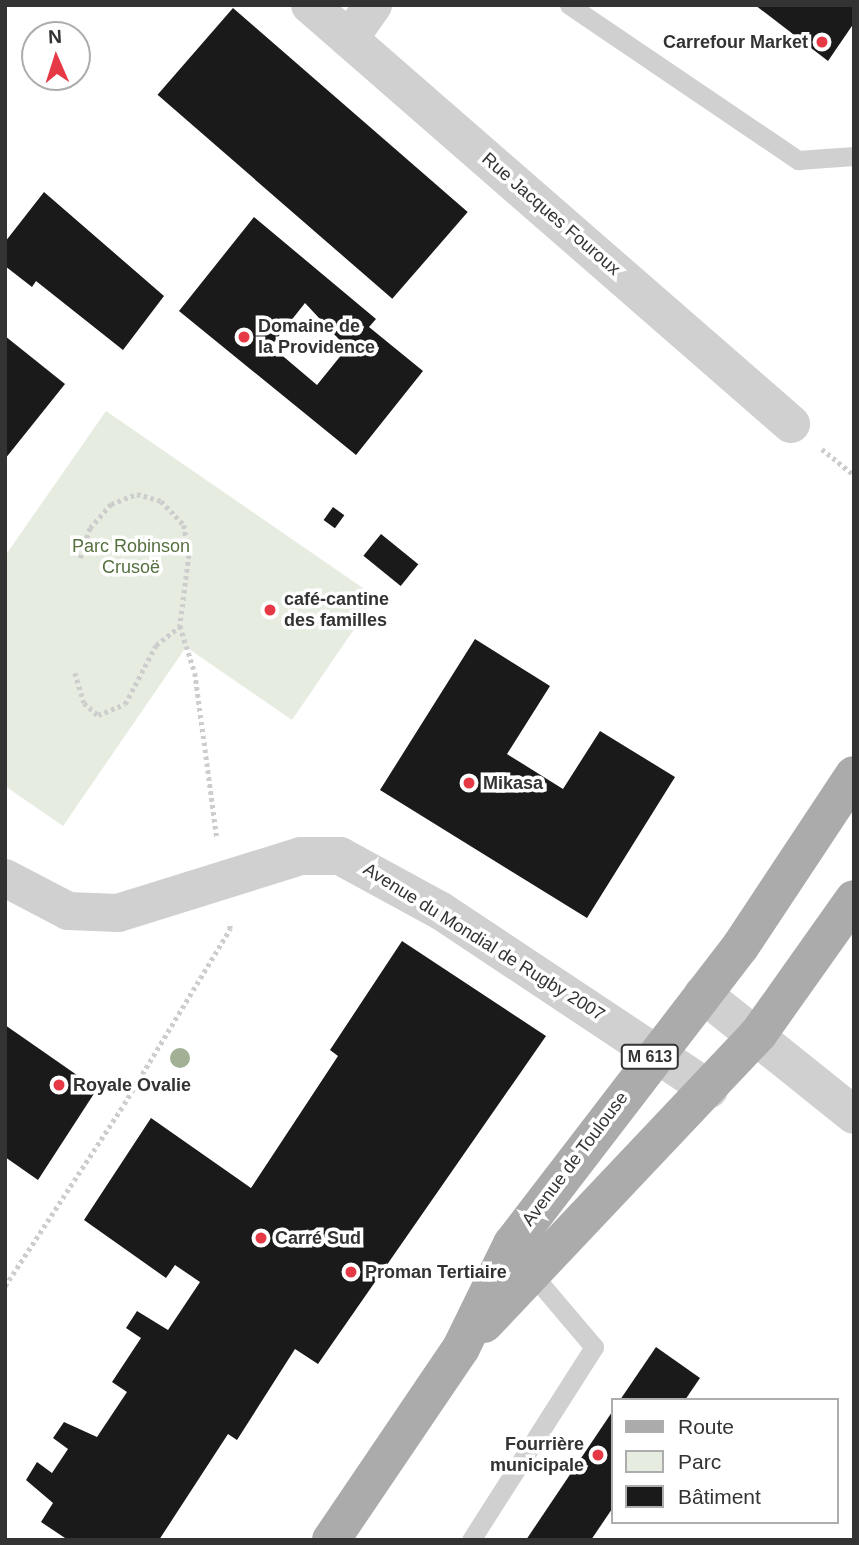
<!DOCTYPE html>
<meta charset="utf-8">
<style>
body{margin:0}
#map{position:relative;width:859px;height:1545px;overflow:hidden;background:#fff;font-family:Helvetica,sans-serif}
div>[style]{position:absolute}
.green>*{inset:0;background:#e6ecdf}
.building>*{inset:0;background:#1a1a1a;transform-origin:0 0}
.path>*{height:4.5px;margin-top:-2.25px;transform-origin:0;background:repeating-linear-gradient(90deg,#cdcdcd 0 3.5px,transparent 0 7px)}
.lane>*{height:19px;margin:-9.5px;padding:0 9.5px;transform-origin:9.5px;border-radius:9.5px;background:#d0d0d0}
.street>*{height:38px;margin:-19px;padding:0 19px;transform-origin:19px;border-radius:19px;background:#d0d0d0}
.primary>*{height:38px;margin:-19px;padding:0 19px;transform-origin:19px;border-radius:19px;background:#ababab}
.trees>*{width:20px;height:20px;margin:-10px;border-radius:50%;background:#a2b095}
.dots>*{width:19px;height:19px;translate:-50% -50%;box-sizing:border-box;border:4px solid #fff;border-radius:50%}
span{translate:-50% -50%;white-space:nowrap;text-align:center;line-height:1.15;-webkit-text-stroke:7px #fff;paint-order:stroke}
.shield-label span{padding:2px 5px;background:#fff;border:2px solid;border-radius:5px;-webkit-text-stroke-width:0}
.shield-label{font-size:16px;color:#333;font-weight:700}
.poi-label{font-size:18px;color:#333;font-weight:700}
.right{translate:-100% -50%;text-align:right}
.left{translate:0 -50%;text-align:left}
.street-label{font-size:18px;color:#333}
.park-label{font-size:18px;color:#56703f}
.frame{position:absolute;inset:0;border:7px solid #333;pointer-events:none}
.legend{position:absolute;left:611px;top:1398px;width:228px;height:126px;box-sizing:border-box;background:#fff;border:2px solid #adadad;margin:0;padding:9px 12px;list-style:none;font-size:21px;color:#333}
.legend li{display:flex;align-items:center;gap:14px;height:35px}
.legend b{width:35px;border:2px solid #adadad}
.north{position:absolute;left:21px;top:21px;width:70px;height:70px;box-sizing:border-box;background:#fff;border:2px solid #adadad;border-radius:50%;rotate:357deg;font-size:19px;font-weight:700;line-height:28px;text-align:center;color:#333}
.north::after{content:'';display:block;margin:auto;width:24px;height:32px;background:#e63946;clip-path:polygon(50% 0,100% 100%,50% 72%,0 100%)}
</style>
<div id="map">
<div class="green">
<div style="clip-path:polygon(106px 411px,376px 597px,292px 720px,186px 647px,63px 826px,5px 786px,5px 556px)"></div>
</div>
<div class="building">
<div style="clip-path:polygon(755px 5px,854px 5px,854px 23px,828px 61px)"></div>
<div style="left:233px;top:8px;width:311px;height:115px;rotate:41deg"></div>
<div style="clip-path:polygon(44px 192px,164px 296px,123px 350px,36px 281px,32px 287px,5px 266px,5px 242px)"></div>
<div style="clip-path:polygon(evenodd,254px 217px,376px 319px,369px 327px,423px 371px,356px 455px,179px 311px,254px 217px,305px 303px,347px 348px,317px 385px,271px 346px,305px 303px)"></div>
<div style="clip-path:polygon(5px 336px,65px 384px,5px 459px)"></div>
<div style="left:333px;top:507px;width:14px;height:16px;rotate:36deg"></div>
<div style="left:381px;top:534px;width:48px;height:28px;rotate:39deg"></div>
<div style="clip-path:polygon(475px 639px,550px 686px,507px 754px,563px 789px,600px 731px,675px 777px,587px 918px,380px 790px)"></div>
<div style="clip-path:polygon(402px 941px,546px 1036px,318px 1364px,295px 1349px,237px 1440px,228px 1434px,159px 1540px,68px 1540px,41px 1522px,53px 1503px,26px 1480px,37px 1462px,52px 1473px,68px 1449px,53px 1438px,64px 1422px,97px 1437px,127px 1392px,112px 1382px,141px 1338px,126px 1328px,137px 1311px,168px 1330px,200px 1282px,175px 1265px,166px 1278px,84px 1220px,151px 1118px,251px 1188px,338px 1056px,330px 1050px)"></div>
<div style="clip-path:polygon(5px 1025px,97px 1089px,38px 1180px,5px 1157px)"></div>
<div style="clip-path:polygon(656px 1347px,700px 1378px,685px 1400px,620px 1400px)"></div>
<div style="clip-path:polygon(612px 1412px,612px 1509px,591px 1540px,526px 1540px)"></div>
</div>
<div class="path">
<div style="left:822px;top:449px;width:41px;rotate:39.1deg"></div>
<div style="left:80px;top:558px;width:32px;rotate:-72deg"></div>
<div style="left:90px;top:528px;width:32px;rotate:-49deg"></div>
<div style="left:111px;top:504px;width:28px;rotate:-21deg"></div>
<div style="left:137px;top:494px;width:25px;rotate:16deg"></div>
<div style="left:161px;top:501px;width:33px;rotate:46deg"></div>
<div style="left:184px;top:525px;width:30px;rotate:81deg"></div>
<div style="left:189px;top:555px;width:72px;rotate:97.2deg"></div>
<div style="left:180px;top:626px;width:49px;rotate:72.3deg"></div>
<div style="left:195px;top:673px;width:165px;rotate:82.4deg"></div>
<div style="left:75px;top:673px;width:31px;rotate:73deg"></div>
<div style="left:84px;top:703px;width:18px;rotate:41deg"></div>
<div style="left:98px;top:715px;width:29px;rotate:-22deg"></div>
<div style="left:125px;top:704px;width:67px;rotate:-62.3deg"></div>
<div style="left:156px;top:645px;width:31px;rotate:-38deg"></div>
<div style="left:5px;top:1286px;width:217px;rotate:-56.8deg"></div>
<div style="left:124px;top:1104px;width:205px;rotate:-58.8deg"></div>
<div style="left:230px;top:929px;width:7px;rotate:-98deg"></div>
</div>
<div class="lane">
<div style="left:569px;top:5px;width:277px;rotate:34.1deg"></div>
<div style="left:798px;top:160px;width:56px;rotate:-4.1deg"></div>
<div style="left:471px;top:1540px;width:229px;rotate:-57.5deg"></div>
<div style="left:594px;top:1347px;width:94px;rotate:-130.3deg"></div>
</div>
<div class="street">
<div style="left:310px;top:5px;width:638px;rotate:41.06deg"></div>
<div style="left:349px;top:39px;width:42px;rotate:-54.8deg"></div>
<div style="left:5px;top:878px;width:71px;rotate:27.6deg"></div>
<div style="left:68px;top:911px;width:50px;rotate:2.3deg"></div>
<div style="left:118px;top:913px;width:192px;rotate:-17.3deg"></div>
<div style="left:301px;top:856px;width:39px"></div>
<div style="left:340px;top:856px;width:115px;rotate:28.6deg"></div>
<div style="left:441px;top:911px;width:322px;rotate:33.6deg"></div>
<div style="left:703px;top:994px;width:193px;rotate:38.7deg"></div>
</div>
<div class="primary">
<div style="left:484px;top:1324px;width:400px;rotate:-46.6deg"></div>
<div style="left:759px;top:1033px;width:164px;rotate:-54.7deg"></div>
<div style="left:331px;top:1540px;width:232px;rotate:-55.9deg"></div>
<div style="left:461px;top:1348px;width:116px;rotate:-63.9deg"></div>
<div style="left:512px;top:1244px;width:374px;rotate:-52.5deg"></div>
<div style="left:740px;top:947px;width:206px;rotate:-56.5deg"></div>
</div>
<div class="trees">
<div style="left:180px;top:1058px"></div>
</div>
<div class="dots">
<div style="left:822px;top:42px;background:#e63946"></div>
<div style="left:244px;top:337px;background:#e63946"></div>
<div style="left:270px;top:610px;background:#e63946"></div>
<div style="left:469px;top:783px;background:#e63946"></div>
<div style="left:59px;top:1085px;background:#e63946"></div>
<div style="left:261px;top:1238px;background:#e63946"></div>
<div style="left:351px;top:1272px;background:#e63946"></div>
<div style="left:598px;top:1455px;background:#e63946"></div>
</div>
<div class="shield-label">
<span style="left:650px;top:1057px">M 613</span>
</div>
<div class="poi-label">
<span class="right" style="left:808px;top:42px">Carrefour Market</span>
<span class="left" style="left:258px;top:337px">Domaine de<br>la Providence</span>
<span class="left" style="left:284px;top:610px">café-cantine<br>des familles</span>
<span class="left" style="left:483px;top:783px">Mikasa</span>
<span class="left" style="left:73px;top:1085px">Royale Ovalie</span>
<span class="left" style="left:275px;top:1238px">Carré Sud</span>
<span class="left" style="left:365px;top:1272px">Proman Tertiaire</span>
<span class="right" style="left:584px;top:1455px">Fourrière<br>municipale</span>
</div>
<div class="street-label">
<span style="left:551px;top:214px;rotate:41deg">Rue Jacques Fouroux</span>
<span style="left:484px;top:942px;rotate:32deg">Avenue du Mondial de Rugby 2007</span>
<span style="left:575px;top:1159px;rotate:-53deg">Avenue de Toulouse</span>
</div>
<div class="park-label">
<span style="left:131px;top:557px">Parc Robinson<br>Crusoë</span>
</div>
<div class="frame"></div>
<ul class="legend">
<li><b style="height:9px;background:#ababab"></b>Route</li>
<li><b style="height:19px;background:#e6ecdf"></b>Parc</li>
<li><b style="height:19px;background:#1a1a1a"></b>Bâtiment</li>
</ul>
<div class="north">N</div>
</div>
